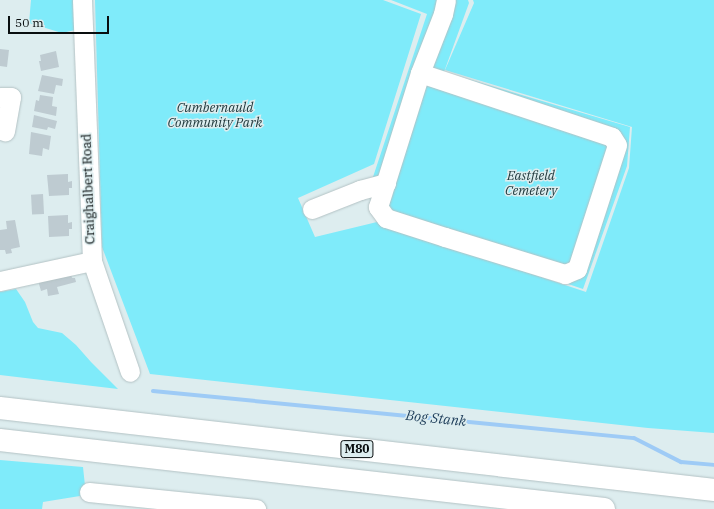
<!DOCTYPE html>
<style>
body{margin:0}
#map{position:relative;width:714px;height:509px;overflow:hidden;background:#ddedef;font-family:"IBM Plex Serif",serif}
div>[style]{position:absolute}
.green>*{inset:0;background:#7febfa}
.stream>*{height:4px;margin:-2px;padding:0 2px;transform-origin:2px;border-radius:2px;background:#9ecbf6}
.building>*{inset:0;background:#becbd1;transform-origin:0 0}
.roads{filter:drop-shadow(0 0 1px #b3c2c4) drop-shadow(0 0 1px #b3c2c4)}
.minor>*{height:19px;margin:-9.5px;padding:0 9.5px;transform-origin:9.5px;border-radius:9.5px;background:#fff}
.highway>*{height:22px;margin:-11px;padding:0 11px;transform-origin:11px;border-radius:11px;background:#fff}
span{translate:-50% -50%;white-space:nowrap;text-align:center;line-height:1.15;-webkit-text-stroke:3px #ddedef;paint-order:stroke}
.shield-label span{padding:1px 3px;background:#ddedef;border:1px solid;border-radius:3px;-webkit-text-stroke-width:0}
.shield-label{font-size:12px;color:#090e0f;font-weight:700}
.park-label{font-size:13px;color:#20393d;font-style:italic}
.street-label{font-size:13px;color:#090e0f}
.water-label{font-size:14px;color:#1b3b58;font-style:italic}
.scale{position:absolute;left:8px;top:16px;width:101px;height:18px;box-sizing:border-box;border:2px solid #090e0f;border-top:0;padding-left:5px;font-size:12px;line-height:14px;white-space:nowrap;color:#090e0f;-webkit-text-stroke:3px #ddedef;paint-order:stroke}
</style>
<div id="map">
<div class="green">
<div style="clip-path:polygon(31px 0,74px 0,75px 30px,62px 33px,29px 23px)"></div>
<div style="clip-path:polygon(95px 0,383px 0,421px 14px,374px 164px,298px 198px,315px 237px,377px 222px,586px 292px,629px 168px,632px 127px,445px 70px,474px 3px,473px 0,714px 0,714px 433px,648px 428px,150px 374px,102px 247px)"></div>
<div style="clip-path:polygon(391px 0,468px 0,469px 3px,444px 72px,630px 127px,627px 166px,583px 289px,378px 220px,371px 183px,427px 14px)"></div>
<div style="clip-path:polygon(16px 289px,25px 302px,33px 322px,38px 328px,62px 333px,76px 345px,91px 362px,118px 389px,0 375px,0 292px)"></div>
<div style="clip-path:polygon(0 460px,83px 467px,86px 495px,43px 502px,42px 509px,0 509px)"></div>
</div>
<div class="stream">
<div style="left:153px;top:391px;width:483px;rotate:5.6deg"></div>
<div style="left:634px;top:438px;width:53px;rotate:27.1deg"></div>
<div style="left:681px;top:462px;width:33px;rotate:5deg"></div>
</div>
<div class="building">
<div style="clip-path:polygon(0 49px,9px 50px,7px 67px,0 66px)"></div>
<div style="clip-path:polygon(56px 51px,59px 67px,41px 71px,39px 61px,41px 61px,40px 55px)"></div>
<div style="clip-path:polygon(42px 75px,63px 79px,62px 86px,56px 85px,54px 94px,38px 91px)"></div>
<div style="clip-path:polygon(40px 95px,53px 97px,52px 106px,57px 107px,56px 116px,34px 111px,36px 100px,39px 101px)"></div>
<div style="clip-path:polygon(34px 115px,57px 121px,55px 129px,48px 127px,47px 130px,32px 127px)"></div>
<div style="clip-path:polygon(31px 132px,51px 136px,49px 150px,43px 148px,42px 156px,29px 154px)"></div>
<div style="clip-path:polygon(68px 174px,68px 182px,72px 181px,72px 188px,69px 188px,69px 195px,49px 196px,47px 175px)"></div>
<div style="left:43px;top:194px;width:20px;height:12px;rotate:87deg"></div>
<div style="clip-path:polygon(68px 215px,68px 223px,72px 222px,72px 229px,69px 229px,69px 236px,49px 237px,48px 216px)"></div>
<div style="clip-path:polygon(15px 220px,20px 247px,11px 249px,12px 253px,6px 254px,5px 250px,0 250px,0 230px,7px 229px,6px 221px)"></div>
<div style="clip-path:polygon(70px 269px,72px 278px,75px 278px,76px 282px,57px 287px,59px 294px,48px 296px,47px 289px,41px 291px,37px 277px)"></div>
</div>
<div class="roads">
<div class="minor">
<div style="left:82px;top:0;width:261px;rotate:87.8deg"></div>
<div style="left:92px;top:261px;width:117px;rotate:71.1deg"></div>
<div style="left:420px;top:73px;width:202px;rotate:18.4deg"></div>
<div style="left:612px;top:137px;width:9px;rotate:58deg"></div>
<div style="left:617px;top:145px;width:130px;rotate:107.9deg"></div>
<div style="left:577px;top:269px;width:13px;rotate:157deg"></div>
<div style="left:565px;top:274px;width:126px;rotate:-162.9deg"></div>
<div style="left:445px;top:237px;width:62px;rotate:-162.1deg"></div>
<div style="left:386px;top:218px;width:14px;rotate:-126deg"></div>
<div style="left:378px;top:207px;width:140px;rotate:-72.6deg"></div>
<div style="left:420px;top:73px;width:63px;rotate:-68.7deg"></div>
<div style="left:443px;top:14px;width:14px;rotate:-78deg"></div>
<div style="left:0;top:97px;width:11px"></div>
<div style="left:11px;top:97px;width:35px;rotate:100deg"></div>
<div style="left:312px;top:209px;width:52px;rotate:-21.6deg"></div>
<div style="left:360px;top:190px;width:27px;rotate:-15deg"></div>
<div style="left:0;top:281px;width:94px;rotate:-12.3deg"></div>
<div style="left:89px;top:492px;width:168px;rotate:5.8deg"></div>
</div>
<div class="highway">
<div style="left:0;top:408px;width:719px;rotate:6.55deg"></div>
<div style="left:0;top:440px;width:608px;rotate:6.52deg"></div>
</div>
</div>
<div class="shield-label">
<span style="left:357px;top:449px">M80</span>
</div>
<div class="park-label">
<span style="left:215px;top:116px">Cumbernauld<br>Community Park</span>
<span style="left:531px;top:184px">Eastfield<br>Cemetery</span>
</div>
<div class="street-label">
<span style="left:89px;top:189px;rotate:-92deg">Craighalbert Road</span>
</div>
<div class="water-label">
<span style="left:436px;top:418px;rotate:6deg">Bog Stank</span>
</div>
<div class="scale">50 m</div>
</div>
